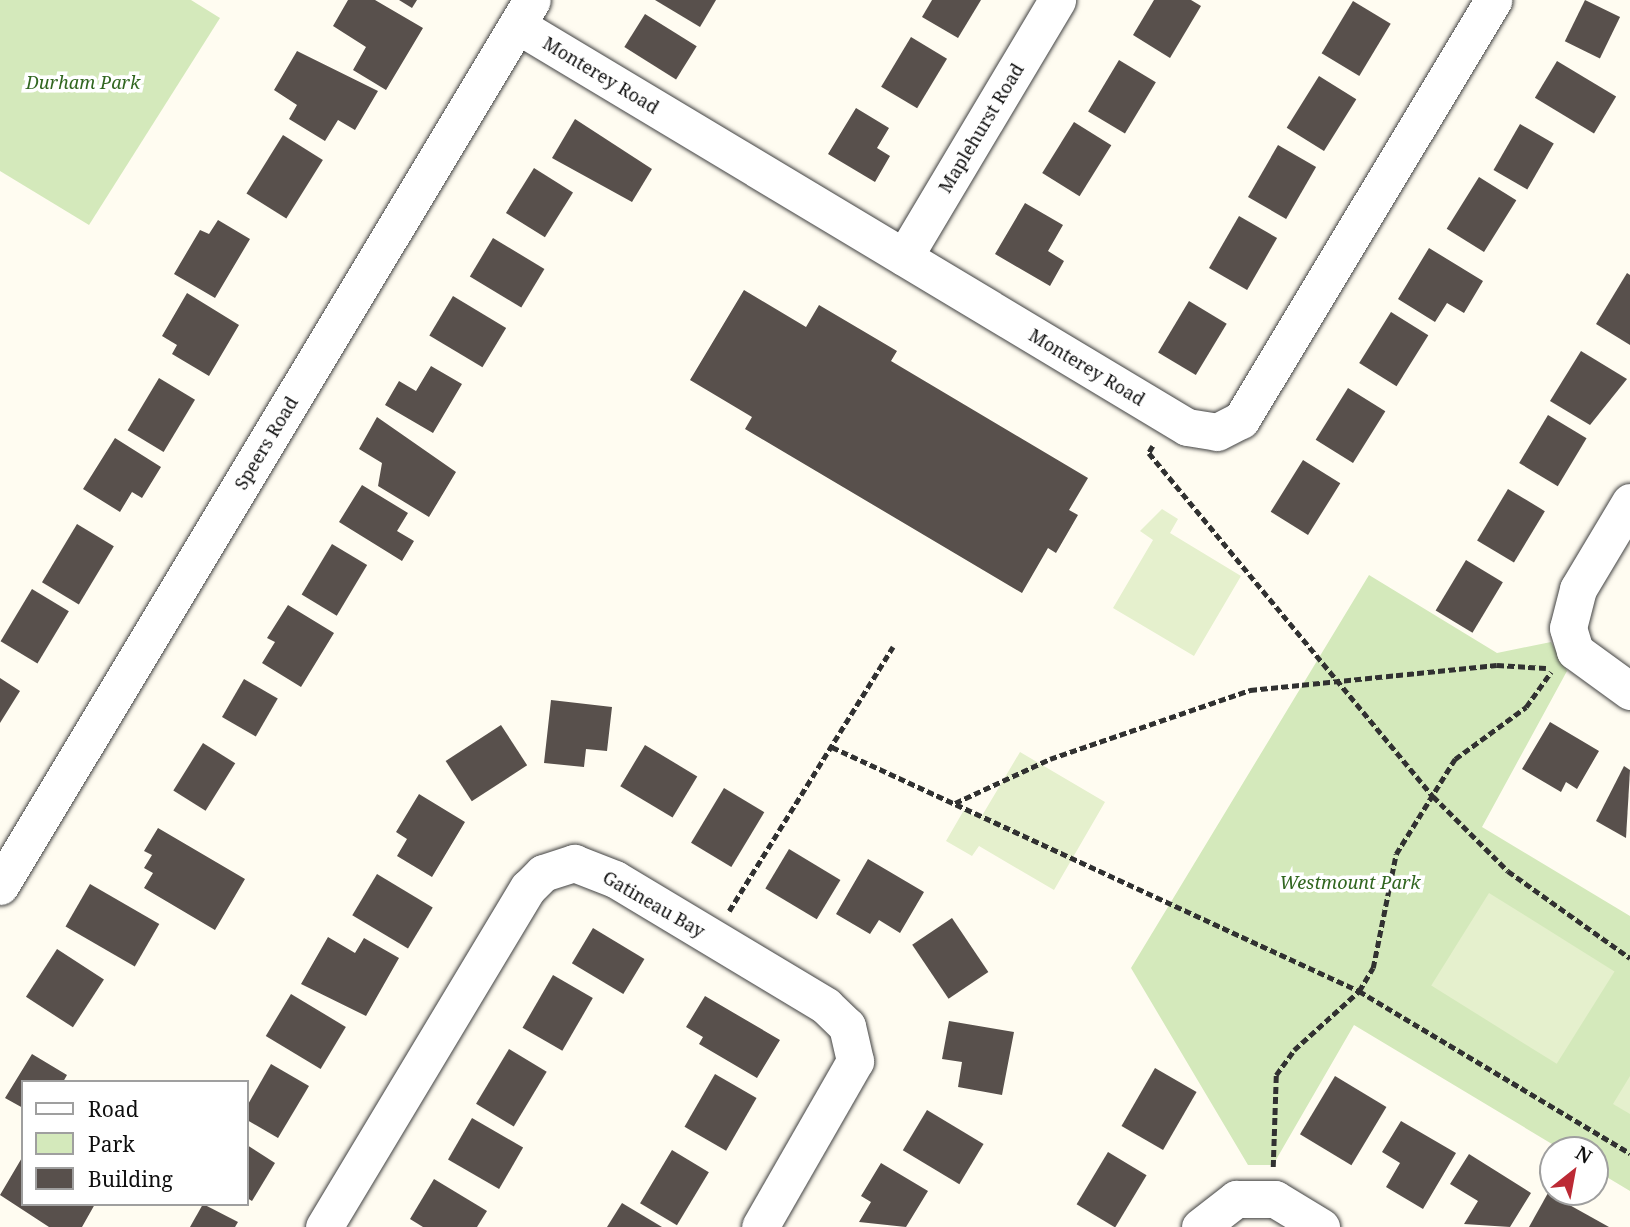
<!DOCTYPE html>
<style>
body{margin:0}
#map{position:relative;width:1630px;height:1227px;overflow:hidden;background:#fffcf1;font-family:"Noto Serif",serif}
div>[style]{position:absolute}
.green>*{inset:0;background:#d4e9bb}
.pitch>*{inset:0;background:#e5f0cd;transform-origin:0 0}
.building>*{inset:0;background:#58504c;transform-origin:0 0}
.path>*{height:4.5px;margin-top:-2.25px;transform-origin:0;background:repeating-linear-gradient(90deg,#313131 0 7px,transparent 0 10.5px)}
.roads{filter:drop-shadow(0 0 2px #424242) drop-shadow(0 0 2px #424242)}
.minor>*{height:37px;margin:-18.5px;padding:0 18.5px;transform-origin:18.5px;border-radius:18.5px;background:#fff}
span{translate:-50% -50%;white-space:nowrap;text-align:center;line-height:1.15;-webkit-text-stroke:7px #fff;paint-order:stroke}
.street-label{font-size:18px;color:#0f0f0f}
.park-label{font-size:18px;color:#316620;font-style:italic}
.legend{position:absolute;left:21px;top:1080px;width:228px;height:126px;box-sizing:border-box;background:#fff;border:2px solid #9f9f9f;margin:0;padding:9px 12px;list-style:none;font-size:21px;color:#0f0f0f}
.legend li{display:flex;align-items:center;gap:14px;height:35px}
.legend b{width:35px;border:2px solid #9f9f9f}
.north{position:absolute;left:1539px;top:1136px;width:70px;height:70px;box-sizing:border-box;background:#fff;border:2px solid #9f9f9f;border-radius:50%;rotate:31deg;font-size:19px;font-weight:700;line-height:28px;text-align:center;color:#0f0f0f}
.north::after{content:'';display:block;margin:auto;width:24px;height:32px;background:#bc2a35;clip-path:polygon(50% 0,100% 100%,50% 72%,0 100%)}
</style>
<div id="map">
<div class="green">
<div style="clip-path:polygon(0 0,191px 0,220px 18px,89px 225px,0 171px)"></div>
<div style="clip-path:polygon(1369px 575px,1497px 653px,1551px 642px,1567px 671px,1482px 827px,1630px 916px,1630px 1191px,1595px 1170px,1595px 1150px,1562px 1150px,1354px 1025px,1273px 1165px,1248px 1165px,1131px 968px)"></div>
</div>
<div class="pitch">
<div style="clip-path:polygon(1162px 509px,1178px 519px,1170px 533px,1241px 576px,1194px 656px,1113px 608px,1153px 540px,1140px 531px)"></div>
<div style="clip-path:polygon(1020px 752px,1105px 802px,1054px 890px,979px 846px,972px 856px,946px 841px,964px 810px,980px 819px)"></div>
<div style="left:1489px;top:893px;width:148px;height:109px;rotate:32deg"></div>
<div style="clip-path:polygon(1630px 1076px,1630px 1114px,1613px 1104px)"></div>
</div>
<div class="building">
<div style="clip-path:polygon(348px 0,375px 0,423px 28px,386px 90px,353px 70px,366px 47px,333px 26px)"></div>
<div style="clip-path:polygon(399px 0,417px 0,412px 8px)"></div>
<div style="clip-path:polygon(655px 0,716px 0,700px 27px)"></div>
<div style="clip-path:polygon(932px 0,981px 0,958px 38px,922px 17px)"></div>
<div style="clip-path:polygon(1154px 0,1191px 0,1201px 6px,1170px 58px,1133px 35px)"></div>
<div style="left:1585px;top:0;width:39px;height:46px;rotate:26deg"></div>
<div style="left:1353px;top:1px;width:44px;height:61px;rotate:31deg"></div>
<div style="left:645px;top:14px;width:61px;height:39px;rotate:32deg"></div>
<div style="left:911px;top:37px;width:42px;height:58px;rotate:31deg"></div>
<div style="clip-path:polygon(297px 51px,378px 91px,355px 130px,338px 120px,325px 141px,289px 119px,297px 105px,274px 90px)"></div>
<div style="left:1119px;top:60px;width:43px;height:60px;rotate:31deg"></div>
<div style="left:1557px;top:61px;width:69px;height:43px;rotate:31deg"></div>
<div style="left:1319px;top:76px;width:44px;height:61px;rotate:32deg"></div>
<div style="clip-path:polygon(856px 108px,889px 128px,877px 148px,890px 156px,875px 182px,828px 154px)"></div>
<div style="clip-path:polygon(575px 119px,652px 169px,632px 202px,552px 158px)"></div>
<div style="left:1074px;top:122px;width:44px;height:60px;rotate:32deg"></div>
<div style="left:1520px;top:124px;width:39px;height:53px;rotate:30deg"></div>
<div style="left:283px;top:135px;width:47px;height:69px;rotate:32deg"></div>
<div style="left:1278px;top:145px;width:44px;height:60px;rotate:30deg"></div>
<div style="left:534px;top:168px;width:46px;height:53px;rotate:32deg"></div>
<div style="left:1479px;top:177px;width:44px;height:61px;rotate:32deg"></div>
<div style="clip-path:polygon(1025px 203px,1063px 225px,1048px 251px,1064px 261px,1050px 286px,995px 254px)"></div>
<div style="left:1239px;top:216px;width:44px;height:60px;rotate:30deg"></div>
<div style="clip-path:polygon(218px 220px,250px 239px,215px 298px,174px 274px,200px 230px,209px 234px)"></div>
<div style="left:493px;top:238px;width:60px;height:45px;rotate:31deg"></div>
<div style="clip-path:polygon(1429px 248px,1483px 281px,1464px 313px,1447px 303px,1435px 322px,1398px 299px)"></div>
<div style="clip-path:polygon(1627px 273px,1630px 275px,1630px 345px,1596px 324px)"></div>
<div style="clip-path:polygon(744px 290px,806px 327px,819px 305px,897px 351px,891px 361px,1088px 478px,1069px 510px,1078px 515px,1056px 553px,1048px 548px,1022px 593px,745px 429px,752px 417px,690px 380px)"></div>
<div style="clip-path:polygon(187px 293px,239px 325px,209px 376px,172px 354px,177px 345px,162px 336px)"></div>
<div style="left:453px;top:296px;width:62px;height:46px;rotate:31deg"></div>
<div style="left:1189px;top:301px;width:44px;height:60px;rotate:31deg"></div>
<div style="left:1391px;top:312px;width:44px;height:60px;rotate:32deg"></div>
<div style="clip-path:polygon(1581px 351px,1627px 379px,1590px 425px,1550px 401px)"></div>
<div style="clip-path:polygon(431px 366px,462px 384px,433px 433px,385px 405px,399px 381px,416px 391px)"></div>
<div style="left:159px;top:378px;width:42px;height:61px;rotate:31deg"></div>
<div style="left:1348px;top:388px;width:44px;height:61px;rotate:32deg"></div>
<div style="left:1548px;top:415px;width:45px;height:56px;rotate:31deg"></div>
<div style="clip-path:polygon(377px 417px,456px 472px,429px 517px,378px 486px,382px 463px,359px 449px)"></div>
<div style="clip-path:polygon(115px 438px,161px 467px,142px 498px,132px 492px,120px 512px,83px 489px)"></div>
<div style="left:1303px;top:460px;width:44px;height:61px;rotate:32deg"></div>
<div style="clip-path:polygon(362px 485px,408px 513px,397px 531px,414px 541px,402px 561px,339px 522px)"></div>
<div style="left:1508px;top:489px;width:43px;height:60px;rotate:31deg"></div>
<div style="left:77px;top:524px;width:43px;height:68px;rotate:31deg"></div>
<div style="left:332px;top:544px;width:41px;height:59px;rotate:31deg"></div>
<div style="left:1466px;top:560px;width:43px;height:59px;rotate:31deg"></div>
<div style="left:32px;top:589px;width:43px;height:61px;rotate:31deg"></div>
<div style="clip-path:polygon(288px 605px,334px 633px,301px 687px,262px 663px,275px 642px,267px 638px)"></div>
<div style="clip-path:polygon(0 678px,20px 691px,0 723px)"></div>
<div style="left:244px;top:679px;width:39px;height:44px;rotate:30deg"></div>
<div style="clip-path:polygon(551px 700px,612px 707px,607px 751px,586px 749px,584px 767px,544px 763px)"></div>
<div style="clip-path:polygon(1550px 722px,1599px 751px,1577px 789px,1566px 782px,1561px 792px,1522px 769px)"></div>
<div style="left:501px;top:725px;width:48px;height:66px;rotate:57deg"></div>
<div style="left:203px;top:743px;width:38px;height:56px;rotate:32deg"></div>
<div style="left:645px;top:745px;width:61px;height:48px;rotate:31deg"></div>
<div style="clip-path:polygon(1624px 766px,1630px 770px,1626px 838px,1596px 821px)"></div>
<div style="left:724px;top:788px;width:47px;height:64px;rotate:31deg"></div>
<div style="clip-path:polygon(419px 794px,465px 822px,432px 877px,397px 856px,407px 839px,396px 832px)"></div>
<div style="clip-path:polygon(158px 828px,245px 879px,215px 930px,144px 888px,153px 873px,144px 868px,152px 855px,144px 851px)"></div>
<div style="left:789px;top:849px;width:60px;height:46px;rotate:31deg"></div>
<div style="clip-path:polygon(868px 859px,924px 892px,900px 933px,879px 920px,870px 934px,836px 914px)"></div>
<div style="left:377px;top:874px;width:65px;height:48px;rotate:31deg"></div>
<div style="left:90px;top:884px;width:80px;height:49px;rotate:30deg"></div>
<div style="left:952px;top:918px;width:65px;height:48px;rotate:56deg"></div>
<div style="left:593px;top:928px;width:60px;height:41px;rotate:31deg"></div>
<div style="clip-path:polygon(328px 937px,355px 953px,364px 938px,399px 958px,366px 1016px,301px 984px)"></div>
<div style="left:57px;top:949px;width:56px;height:57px;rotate:33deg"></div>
<div style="left:553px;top:975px;width:46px;height:61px;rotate:30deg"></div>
<div style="left:291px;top:994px;width:64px;height:49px;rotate:31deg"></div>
<div style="clip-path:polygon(705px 996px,780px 1040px,757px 1078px,699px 1044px,703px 1037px,686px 1027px)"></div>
<div style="clip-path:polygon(949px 1021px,1014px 1032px,1002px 1095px,958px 1087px,962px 1062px,942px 1059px)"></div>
<div style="left:509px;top:1049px;width:44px;height:64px;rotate:31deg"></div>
<div style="clip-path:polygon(32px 1054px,67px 1075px,63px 1082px,23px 1082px,23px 1108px,5px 1098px)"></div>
<div style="clip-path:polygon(271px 1064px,309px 1086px,278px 1138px,247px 1120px,247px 1106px)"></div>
<div style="left:1155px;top:1068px;width:48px;height:67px;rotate:30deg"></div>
<div style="left:715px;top:1074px;width:48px;height:61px;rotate:30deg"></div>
<div style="left:1335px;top:1076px;width:60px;height:68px;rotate:31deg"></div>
<div style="left:927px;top:1110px;width:66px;height:47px;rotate:31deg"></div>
<div style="left:472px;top:1118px;width:59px;height:48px;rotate:30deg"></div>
<div style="clip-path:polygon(1401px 1121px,1456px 1153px,1423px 1209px,1386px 1187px,1400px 1163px,1382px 1152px)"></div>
<div style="clip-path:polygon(247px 1145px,275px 1163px,252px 1201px,247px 1198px)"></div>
<div style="left:672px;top:1150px;width:43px;height:62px;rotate:31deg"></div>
<div style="left:1108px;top:1152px;width:45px;height:61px;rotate:31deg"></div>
<div style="clip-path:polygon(1469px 1154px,1531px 1193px,1510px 1227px,1464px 1224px,1478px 1201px,1450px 1184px)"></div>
<div style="clip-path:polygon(23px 1156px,23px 1204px,95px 1204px,82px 1227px,49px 1227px,0 1195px)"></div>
<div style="clip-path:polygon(881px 1163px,928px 1191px,906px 1227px,859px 1222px,871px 1202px,861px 1196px)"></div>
<div style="clip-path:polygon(434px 1179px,487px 1211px,477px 1227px,423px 1227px,410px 1219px)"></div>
<div style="clip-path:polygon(1548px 1193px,1609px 1227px,1529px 1227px)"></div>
<div style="clip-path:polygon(622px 1203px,662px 1227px,607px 1227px)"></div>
<div style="clip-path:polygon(203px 1204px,238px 1222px,235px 1227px,190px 1227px)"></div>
</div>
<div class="path">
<div style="left:1153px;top:446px;width:8px;rotate:120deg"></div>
<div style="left:1149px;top:453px;width:445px;rotate:50.4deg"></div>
<div style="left:1433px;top:796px;width:106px;rotate:45deg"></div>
<div style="left:1508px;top:871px;width:150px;rotate:35.5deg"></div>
<div style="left:832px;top:747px;width:581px;rotate:24.84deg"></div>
<div style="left:1359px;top:991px;width:316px;rotate:30.9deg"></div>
<div style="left:955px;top:803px;width:105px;rotate:-24.9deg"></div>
<div style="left:1050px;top:759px;width:212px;rotate:-19deg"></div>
<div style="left:1250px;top:690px;width:248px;rotate:-5.8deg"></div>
<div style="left:1497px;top:665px;width:49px;rotate:3.5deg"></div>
<div style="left:729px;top:911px;width:311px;rotate:-58.2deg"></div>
<div style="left:1273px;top:1167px;width:92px;rotate:-88.1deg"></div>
<div style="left:1276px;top:1075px;width:31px;rotate:-54deg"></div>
<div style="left:1294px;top:1050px;width:88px;rotate:-42.2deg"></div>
<div style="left:1359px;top:991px;width:27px;rotate:-59deg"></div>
<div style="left:1373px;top:968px;width:116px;rotate:-78.6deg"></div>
<div style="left:1396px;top:854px;width:112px;rotate:-58.2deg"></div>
<div style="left:1455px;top:759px;width:88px;rotate:-36.2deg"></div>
<div style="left:1526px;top:707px;width:43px;rotate:-54.5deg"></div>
</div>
<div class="roads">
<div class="minor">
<div style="left:517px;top:25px;width:781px;rotate:30.96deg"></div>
<div style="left:1187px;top:427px;width:30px;rotate:9deg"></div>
<div style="left:1217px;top:432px;width:27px;rotate:-27deg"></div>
<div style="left:1241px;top:420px;width:490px;rotate:-59deg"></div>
<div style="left:904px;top:257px;width:299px;rotate:-59.2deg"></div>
<div style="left:1630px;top:502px;width:101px;rotate:120.9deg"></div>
<div style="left:1578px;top:589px;width:40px;rotate:104.4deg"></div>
<div style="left:1568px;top:628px;width:24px;rotate:73deg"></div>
<div style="left:1575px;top:651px;width:68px;rotate:36deg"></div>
<div style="left:0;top:886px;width:1033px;rotate:-59.02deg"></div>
<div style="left:324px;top:1227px;width:396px;rotate:-59deg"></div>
<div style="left:528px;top:888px;width:21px;rotate:-45deg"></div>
<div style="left:543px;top:873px;width:33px;rotate:-18deg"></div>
<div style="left:574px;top:863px;width:44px;rotate:21.3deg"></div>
<div style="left:615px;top:879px;width:246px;rotate:31deg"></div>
<div style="left:826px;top:1006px;width:29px;rotate:44deg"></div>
<div style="left:847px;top:1026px;width:36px;rotate:77deg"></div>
<div style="left:855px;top:1061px;width:191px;rotate:119.8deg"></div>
<div style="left:1200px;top:1227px;width:46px;rotate:-37.9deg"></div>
<div style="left:1236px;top:1199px;width:39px"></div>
<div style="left:1275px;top:1199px;width:54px;rotate:31.3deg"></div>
</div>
</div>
<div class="street-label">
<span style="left:601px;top:75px;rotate:31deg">Monterey Road</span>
<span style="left:981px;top:128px;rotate:-59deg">Maplehurst Road</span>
<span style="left:1087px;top:367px;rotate:31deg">Monterey Road</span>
<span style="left:266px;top:443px;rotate:-59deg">Speers Road</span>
<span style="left:654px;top:904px;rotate:30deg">Gatineau Bay</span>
</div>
<div class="park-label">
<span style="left:83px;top:82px">Durham Park</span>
<span style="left:1350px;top:882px">Westmount Park</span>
</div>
<ul class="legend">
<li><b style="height:9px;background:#fff"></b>Road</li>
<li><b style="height:19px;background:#d4e9bb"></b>Park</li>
<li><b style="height:19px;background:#58504c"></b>Building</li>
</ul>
<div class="north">N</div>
</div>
